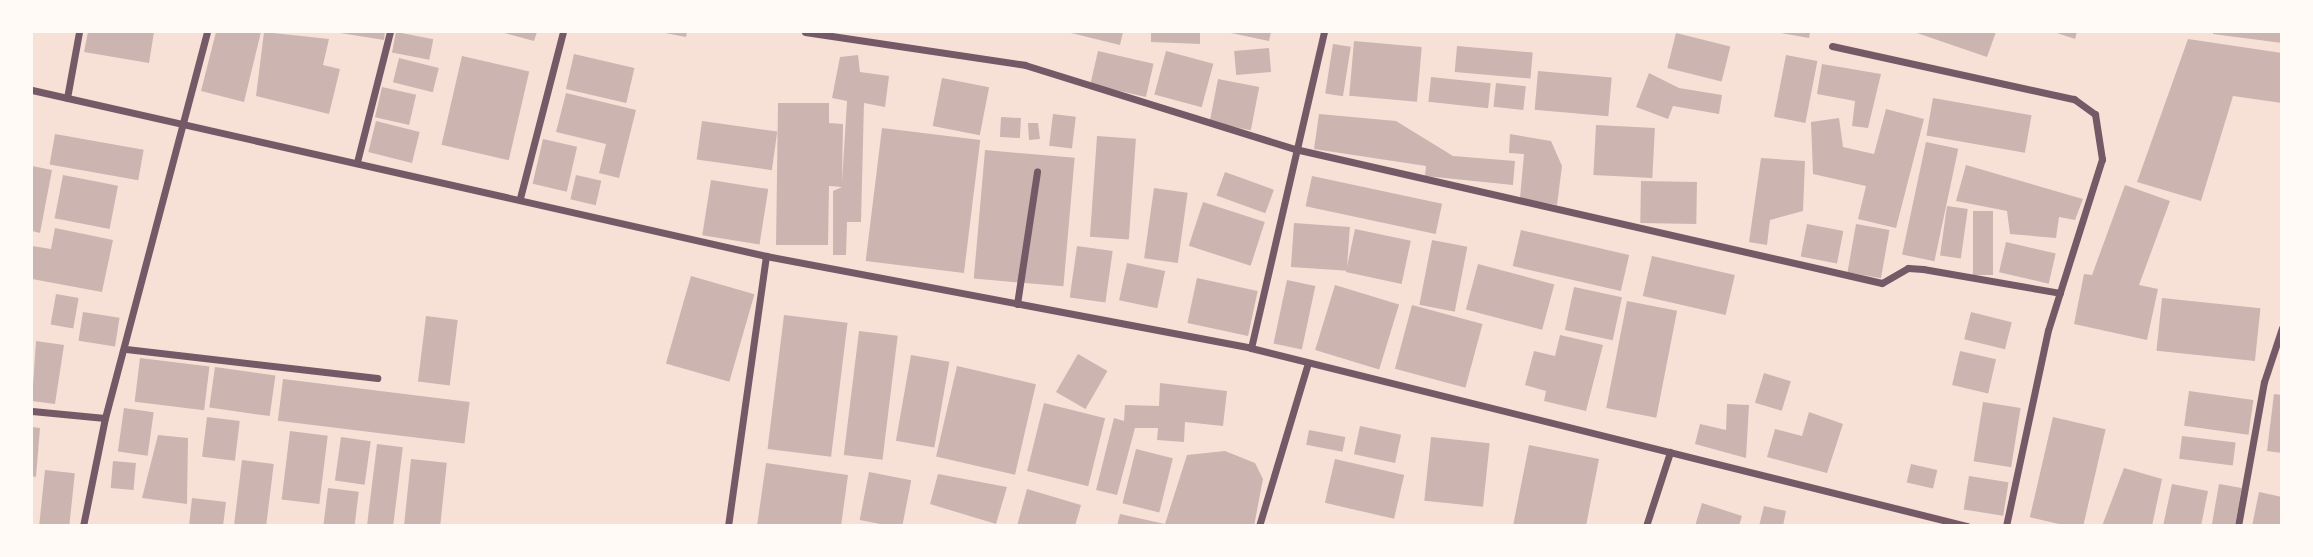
<!DOCTYPE html>
<style>
body{margin:0}
#map{position:relative;width:2313px;height:557px;overflow:hidden;background:#f7e1d7;font-family:"Noto Sans",sans-serif}
div>[style]{position:absolute}
.building>*{inset:0;background:#ccb4b1;transform-origin:0 0}
.minor>*{height:7px;margin:-3.5px;padding:0 3.5px;transform-origin:3.5px;border-radius:3.5px;background:#755966}
span{translate:-50% -50%;white-space:nowrap;text-align:center;line-height:1.15;-webkit-text-stroke:7px #fffaf5;paint-order:stroke}
.frame{position:absolute;inset:0;border:33px solid #fffaf5;pointer-events:none}
</style>
<div id="map">
<div class="building">
<div style="clip-path:polygon(88px 32px,154px 32px,149px 63px,84px 52px)"></div>
<div style="clip-path:polygon(216px 32px,261px 32px,244px 102px,201px 91px)"></div>
<div style="clip-path:polygon(264px 32px,329px 39px,323px 65px,340px 69px,329px 114px,256px 96px)"></div>
<div style="clip-path:polygon(334px 32px,385px 32px,384px 40px)"></div>
<div style="left:396px;top:32px;width:38px;height:21px;rotate:11deg"></div>
<div style="clip-path:polygon(501px 32px,537px 32px,534px 41px)"></div>
<div style="clip-path:polygon(660px 32px,687px 32px,686px 37px)"></div>
<div style="clip-path:polygon(1067px 32px,1123px 32px,1120px 45px)"></div>
<div style="clip-path:polygon(1151px 32px,1200px 32px,1200px 44px,1151px 42px)"></div>
<div style="clip-path:polygon(1226px 32px,1271px 32px,1269px 41px)"></div>
<div style="clip-path:polygon(1775px 32px,1810px 32px,1809px 38px)"></div>
<div style="clip-path:polygon(1914px 32px,1996px 32px,1987px 57px)"></div>
<div style="clip-path:polygon(2054px 32px,2077px 32px,2075px 39px)"></div>
<div style="clip-path:polygon(2213px 32px,2282px 32px,2282px 43px,2213px 34px)"></div>
<div style="left:1676px;top:33px;width:56px;height:36px;rotate:14deg"></div>
<div style="clip-path:polygon(2188px 39px,2282px 53px,2282px 103px,2233px 96px,2201px 201px,2137px 182px)"></div>
<div style="left:1354px;top:41px;width:68px;height:55px;rotate:5deg"></div>
<div style="left:1333px;top:44px;width:18px;height:50px;rotate:9deg"></div>
<div style="left:1457px;top:46px;width:76px;height:26px;rotate:5deg"></div>
<div style="left:1269px;top:48px;width:24px;height:35px;rotate:85deg"></div>
<div style="left:1098px;top:51px;width:57px;height:34px;rotate:13deg"></div>
<div style="left:1166px;top:51px;width:49px;height:45px;rotate:15deg"></div>
<div style="left:574px;top:54px;width:62px;height:36px;rotate:13deg"></div>
<div style="clip-path:polygon(858px 55px,860px 72px,889px 76px,885px 107px,864px 103px,861px 222px,847px 222px,846px 255px,833px 255px,833px 191px,842px 187px,829px 186px,828px 245px,776px 245px,778px 103px,829px 103px,829px 123px,843px 124px,842px 183px,847px 101px,832px 98px,840px 57px)"></div>
<div style="left:1786px;top:55px;width:32px;height:63px;rotate:11deg"></div>
<div style="left:462px;top:56px;width:69px;height:91px;rotate:13deg"></div>
<div style="left:399px;top:58px;width:41px;height:25px;rotate:14deg"></div>
<div style="clip-path:polygon(1822px 64px,1881px 74px,1868px 128px,1852px 126px,1855px 101px,1817px 94px)"></div>
<div style="left:1538px;top:71px;width:74px;height:39px;rotate:5deg"></div>
<div style="clip-path:polygon(1649px 73px,1679px 88px,1722px 95px,1719px 114px,1673px 106px,1668px 119px,1636px 107px)"></div>
<div style="left:1431px;top:77px;width:60px;height:25px;rotate:6deg"></div>
<div style="left:942px;top:78px;width:48px;height:49px;rotate:11deg"></div>
<div style="left:1218px;top:79px;width:42px;height:44px;rotate:11deg"></div>
<div style="left:1496px;top:83px;width:30px;height:24px;rotate:6deg"></div>
<div style="left:382px;top:87px;width:35px;height:31px;rotate:13deg"></div>
<div style="clip-path:polygon(566px 93px,636px 110px,619px 178px,599px 173px,606px 144px,556px 132px)"></div>
<div style="left:1933px;top:98px;width:100px;height:38px;rotate:10deg"></div>
<div style="clip-path:polygon(1886px 109px,1924px 119px,1896px 228px,1858px 219px,1866px 186px,1813px 174px,1811px 122px,1839px 118px,1843px 147px,1874px 154px)"></div>
<div style="left:1053px;top:114px;width:23px;height:32px;rotate:7deg"></div>
<div style="clip-path:polygon(1319px 114px,1396px 121px,1453px 156px,1515px 161px,1513px 185px,1425px 176px,1426px 166px,1314px 149px)"></div>
<div style="left:1001px;top:117px;width:20px;height:20px;rotate:3deg"></div>
<div style="left:376px;top:121px;width:45px;height:32px;rotate:14deg"></div>
<div style="left:702px;top:121px;width:76px;height:39px;rotate:8deg"></div>
<div style="clip-path:polygon(1028px 123px,1038px 123px,1040px 139px,1029px 140px)"></div>
<div style="left:1596px;top:125px;width:59px;height:50px;rotate:3deg"></div>
<div style="left:882px;top:128px;width:99px;height:134px;rotate:7deg"></div>
<div style="left:55px;top:134px;width:90px;height:31px;rotate:10deg"></div>
<div style="clip-path:polygon(1510px 134px,1551px 141px,1562px 166px,1557px 205px,1520px 198px,1524px 154px,1509px 153px)"></div>
<div style="left:1097px;top:136px;width:39px;height:101px;rotate:4deg"></div>
<div style="left:543px;top:139px;width:35px;height:46px;rotate:13deg"></div>
<div style="left:1926px;top:142px;width:33px;height:115px;rotate:12deg"></div>
<div style="left:985px;top:150px;width:90px;height:129px;rotate:5deg"></div>
<div style="clip-path:polygon(1761px 158px,1805px 161px,1803px 211px,1770px 220px,1767px 245px,1749px 242px)"></div>
<div style="clip-path:polygon(1966px 165px,2083px 199px,2075px 220px,2059px 217px,2056px 238px,2010px 234px,2007px 211px,1956px 201px)"></div>
<div style="clip-path:polygon(32px 166px,52px 170px,40px 233px,32px 231px)"></div>
<div style="left:1225px;top:172px;width:52px;height:25px;rotate:20deg"></div>
<div style="left:63px;top:175px;width:56px;height:44px;rotate:11deg"></div>
<div style="left:576px;top:175px;width:26px;height:25px;rotate:13deg"></div>
<div style="left:1312px;top:176px;width:133px;height:31px;rotate:12deg"></div>
<div style="left:711px;top:180px;width:58px;height:56px;rotate:9deg"></div>
<div style="left:1641px;top:181px;width:56px;height:42px;rotate:1deg"></div>
<div style="clip-path:polygon(2125px 185px,2170px 201px,2139px 285px,2158px 289px,2147px 340px,2074px 324px,2084px 274px,2092px 275px)"></div>
<div style="left:1154px;top:188px;width:34px;height:71px;rotate:8deg"></div>
<div style="left:1203px;top:202px;width:65px;height:46px;rotate:18deg"></div>
<div style="left:1947px;top:206px;width:21px;height:50px;rotate:8deg"></div>
<div style="left:1973px;top:211px;width:20px;height:64px"></div>
<div style="left:1294px;top:223px;width:56px;height:44px;rotate:4deg"></div>
<div style="left:1807px;top:224px;width:37px;height:33px;rotate:11deg"></div>
<div style="left:1856px;top:224px;width:34px;height:49px;rotate:10deg"></div>
<div style="clip-path:polygon(55px 228px,113px 240px,102px 292px,32px 279px,32px 246px,51px 249px)"></div>
<div style="left:1355px;top:229px;width:57px;height:44px;rotate:12deg"></div>
<div style="left:1521px;top:230px;width:111px;height:37px;rotate:13deg"></div>
<div style="left:1432px;top:240px;width:36px;height:66px;rotate:11deg"></div>
<div style="left:2006px;top:242px;width:51px;height:31px;rotate:13deg"></div>
<div style="left:1077px;top:246px;width:36px;height:52px;rotate:8deg"></div>
<div style="left:1652px;top:256px;width:85px;height:41px;rotate:13deg"></div>
<div style="left:1127px;top:263px;width:39px;height:38px;rotate:12deg"></div>
<div style="left:1478px;top:264px;width:79px;height:47px;rotate:15deg"></div>
<div style="left:691px;top:276px;width:66px;height:91px;rotate:16deg"></div>
<div style="left:1197px;top:278px;width:62px;height:46px;rotate:12deg"></div>
<div style="left:1287px;top:280px;width:29px;height:65px;rotate:12deg"></div>
<div style="left:1335px;top:285px;width:67px;height:68px;rotate:17deg"></div>
<div style="left:1574px;top:287px;width:49px;height:44px;rotate:12deg"></div>
<div style="left:56px;top:294px;width:23px;height:31px;rotate:10deg"></div>
<div style="left:2162px;top:298px;width:99px;height:53px;rotate:6deg"></div>
<div style="left:1627px;top:301px;width:51px;height:109px;rotate:11deg"></div>
<div style="left:1412px;top:305px;width:73px;height:66px;rotate:15deg"></div>
<div style="left:83px;top:312px;width:37px;height:29px;rotate:9deg"></div>
<div style="left:1971px;top:312px;width:42px;height:28px;rotate:14deg"></div>
<div style="left:784px;top:315px;width:64px;height:135px;rotate:7deg"></div>
<div style="left:426px;top:316px;width:32px;height:66px;rotate:7deg"></div>
<div style="left:859px;top:331px;width:39px;height:125px;rotate:7deg"></div>
<div style="clip-path:polygon(1560px 335px,1603px 345px,1586px 411px,1544px 401px,1546px 391px,1525px 385px,1534px 351px,1555px 356px)"></div>
<div style="clip-path:polygon(36px 341px,64px 345px,55px 404px,32px 401px)"></div>
<div style="left:1960px;top:351px;width:37px;height:35px;rotate:13deg"></div>
<div style="left:1078px;top:354px;width:34px;height:44px;rotate:30deg"></div>
<div style="left:911px;top:355px;width:39px;height:87px;rotate:10deg"></div>
<div style="left:140px;top:358px;width:70px;height:44px;rotate:7deg"></div>
<div style="left:957px;top:366px;width:81px;height:93px;rotate:13deg"></div>
<div style="left:215px;top:367px;width:61px;height:41px;rotate:8deg"></div>
<div style="left:1764px;top:373px;width:28px;height:31px;rotate:17deg"></div>
<div style="left:283px;top:379px;width:188px;height:42px;rotate:7deg"></div>
<div style="clip-path:polygon(1160px 383px,1227px 391px,1223px 426px,1185px 422px,1184px 442px,1157px 440px,1158px 428px,1135px 428px,1117px 495px,1096px 490px,1114px 418px,1124px 421px,1125px 405px,1159px 406px)"></div>
<div style="left:2189px;top:391px;width:65px;height:35px;rotate:8deg"></div>
<div style="clip-path:polygon(2274px 394px,2282px 395px,2282px 453px,2267px 451px)"></div>
<div style="left:1983px;top:402px;width:38px;height:60px;rotate:9deg"></div>
<div style="left:1044px;top:403px;width:63px;height:70px;rotate:14deg"></div>
<div style="clip-path:polygon(1727px 404px,1749px 405px,1746px 458px,1695px 444px,1700px 424px,1726px 430px)"></div>
<div style="left:124px;top:408px;width:30px;height:44px;rotate:8deg"></div>
<div style="clip-path:polygon(1809px 412px,1843px 424px,1827px 473px,1767px 457px,1775px 429px,1802px 436px)"></div>
<div style="left:207px;top:417px;width:33px;height:40px;rotate:7deg"></div>
<div style="left:2053px;top:417px;width:54px;height:103px;rotate:13deg"></div>
<div style="left:1360px;top:426px;width:42px;height:29px;rotate:12deg"></div>
<div style="clip-path:polygon(32px 427px,40px 428px,36px 477px,32px 476px)"></div>
<div style="left:1309px;top:430px;width:37px;height:15px;rotate:11deg"></div>
<div style="left:290px;top:431px;width:38px;height:69px;rotate:7deg"></div>
<div style="clip-path:polygon(158px 435px,188px 438px,187px 504px,142px 498px)"></div>
<div style="left:2182px;top:436px;width:54px;height:23px;rotate:7deg"></div>
<div style="left:341px;top:437px;width:30px;height:44px;rotate:8deg"></div>
<div style="left:1431px;top:437px;width:59px;height:64px;rotate:6deg"></div>
<div style="left:377px;top:444px;width:26px;height:83px;rotate:7deg"></div>
<div style="clip-path:polygon(1529px 445px,1599px 459px,1586px 526px,1513px 526px)"></div>
<div style="left:1136px;top:449px;width:38px;height:56px;rotate:14deg"></div>
<div style="clip-path:polygon(1225px 451px,1255px 463px,1263px 479px,1254px 526px,1117px 526px,1120px 514px,1165px 524px,1187px 455px)"></div>
<div style="left:411px;top:459px;width:36px;height:68px;rotate:6deg"></div>
<div style="left:1335px;top:459px;width:71px;height:45px;rotate:13deg"></div>
<div style="left:242px;top:460px;width:32px;height:67px;rotate:7deg"></div>
<div style="left:113px;top:461px;width:23px;height:27px;rotate:5deg"></div>
<div style="clip-path:polygon(766px 463px,848px 475px,841px 526px,757px 526px)"></div>
<div style="left:1911px;top:464px;width:27px;height:19px;rotate:13deg"></div>
<div style="clip-path:polygon(2124px 468px,2162px 479px,2152px 526px,2102px 526px)"></div>
<div style="left:45px;top:470px;width:30px;height:56px;rotate:6deg"></div>
<div style="left:869px;top:472px;width:43px;height:49px;rotate:11deg"></div>
<div style="clip-path:polygon(938px 474px,1007px 487px,996px 524px,930px 504px)"></div>
<div style="left:1969px;top:476px;width:40px;height:34px;rotate:9deg"></div>
<div style="clip-path:polygon(2172px 484px,2208px 491px,2201px 526px,2163px 526px)"></div>
<div style="left:2219px;top:484px;width:23px;height:43px;rotate:10deg"></div>
<div style="left:328px;top:488px;width:31px;height:38px;rotate:7deg"></div>
<div style="clip-path:polygon(1027px 489px,1081px 505px,1075px 526px,1017px 526px)"></div>
<div style="clip-path:polygon(2259px 492px,2282px 497px,2282px 526px,2252px 526px)"></div>
<div style="clip-path:polygon(192px 498px,226px 502px,223px 526px,189px 526px)"></div>
<div style="clip-path:polygon(1702px 503px,1742px 516px,1739px 526px,1695px 526px)"></div>
<div style="clip-path:polygon(1764px 506px,1786px 511px,1783px 526px,1759px 526px)"></div>
</div>
<div class="minor">
<div style="left:805px;top:32px;width:222px;rotate:8.5deg"></div>
<div style="left:1025px;top:65px;width:283px;rotate:17.3deg"></div>
<div style="left:1295px;top:149px;width:602px;rotate:12.86deg"></div>
<div style="left:1882px;top:283px;width:30px;rotate:-30deg"></div>
<div style="left:1908px;top:268px;width:15px;rotate:4deg"></div>
<div style="left:1923px;top:269px;width:139px;rotate:9.9deg"></div>
<div style="left:1832px;top:46px;width:248px;rotate:12.4deg"></div>
<div style="left:2074px;top:99px;width:26px;rotate:36deg"></div>
<div style="left:2095px;top:114px;width:46px;rotate:81.2deg"></div>
<div style="left:2102px;top:159px;width:179px;rotate:107.5deg"></div>
<div style="left:2048px;top:330px;width:200px;rotate:102.1deg"></div>
<div style="left:32px;top:90px;width:753px;rotate:12.74deg"></div>
<div style="left:766px;top:256px;width:494px;rotate:10.7deg"></div>
<div style="left:1251px;top:348px;width:738px;rotate:13.96deg"></div>
<div style="left:67px;top:98px;width:67px;rotate:-79.7deg"></div>
<div style="left:357px;top:162px;width:134px;rotate:-75.8deg"></div>
<div style="left:520px;top:198px;width:171px;rotate:-75.5deg"></div>
<div style="left:1017px;top:304px;width:134px;rotate:-81.4deg"></div>
<div style="left:1251px;top:348px;width:324px;rotate:-77deg"></div>
<div style="left:126px;top:349px;width:253px;rotate:6.6deg"></div>
<div style="left:32px;top:411px;width:73px;rotate:5.5deg"></div>
<div style="left:83px;top:526px;width:110px;rotate:-78.5deg"></div>
<div style="left:105px;top:418px;width:399px;rotate:-75.2deg"></div>
<div style="left:728px;top:526px;width:273px;rotate:-82deg"></div>
<div style="left:1259px;top:526px;width:170px;rotate:-73.3deg"></div>
<div style="left:1646px;top:526px;width:78px;rotate:-72deg"></div>
<div style="left:2238px;top:526px;width:146px;rotate:-79.8deg"></div>
<div style="left:2264px;top:382px;width:57px;rotate:-71.6deg"></div>
</div>
<div class="frame"></div>
</div>
